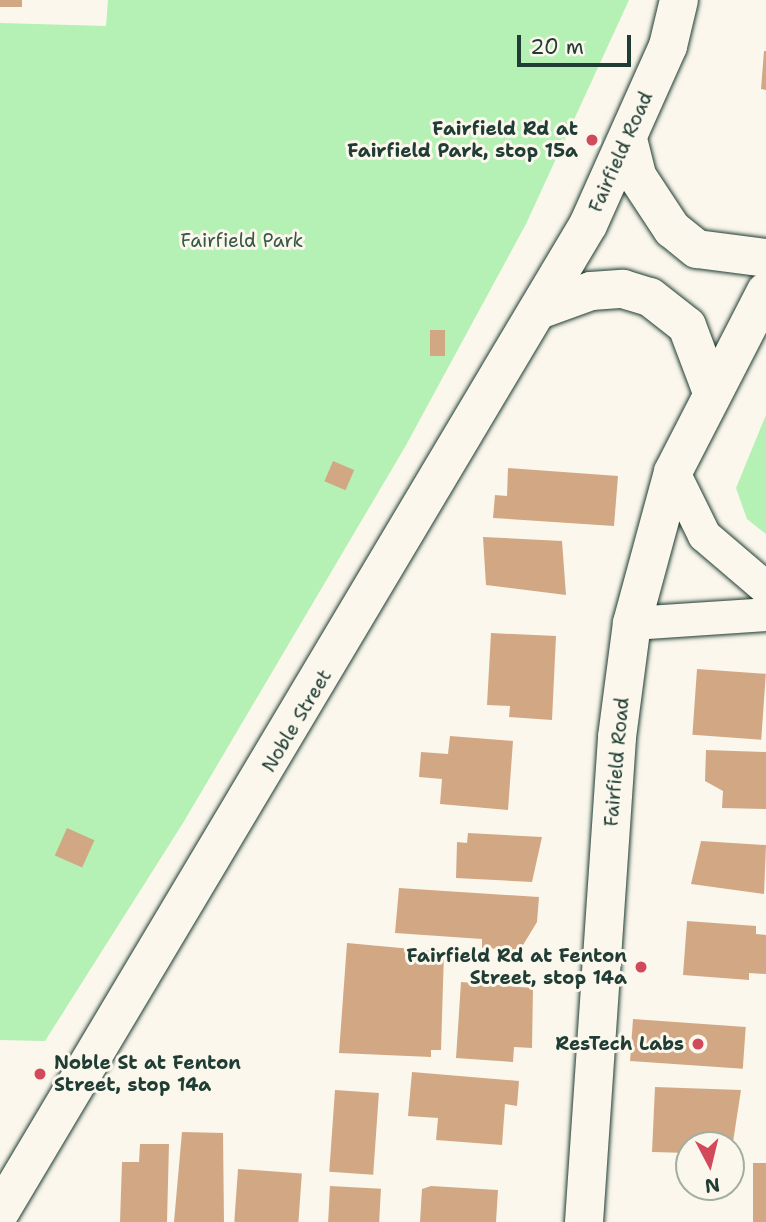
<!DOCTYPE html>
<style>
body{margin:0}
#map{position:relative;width:766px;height:1222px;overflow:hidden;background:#fbf7ec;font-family:"Shantell Sans",sans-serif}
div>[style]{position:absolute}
.green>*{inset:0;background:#b5f0b4}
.building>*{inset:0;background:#d2a884;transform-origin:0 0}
.roads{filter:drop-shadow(0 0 2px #1f3d34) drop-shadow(0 0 2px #1f3d34)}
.minor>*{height:33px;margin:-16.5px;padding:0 16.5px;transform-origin:16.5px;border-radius:16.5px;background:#fbf7ec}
.secondary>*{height:38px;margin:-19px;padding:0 19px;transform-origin:19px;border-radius:19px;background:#fbf7ec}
.dots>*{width:19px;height:19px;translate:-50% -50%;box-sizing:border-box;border:4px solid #fbf7ec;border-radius:50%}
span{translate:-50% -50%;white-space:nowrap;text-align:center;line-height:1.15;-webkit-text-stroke:6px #fbf7ec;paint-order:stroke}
.poi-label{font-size:19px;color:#1f3d34;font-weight:700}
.right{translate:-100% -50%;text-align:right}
.left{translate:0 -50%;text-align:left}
.street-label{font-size:19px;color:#1f3d34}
.park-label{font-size:19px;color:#365847}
.north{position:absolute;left:675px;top:1131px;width:70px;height:70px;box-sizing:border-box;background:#fbf7ec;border:2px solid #a3ada2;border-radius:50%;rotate:173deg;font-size:19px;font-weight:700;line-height:28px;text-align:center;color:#1f3d34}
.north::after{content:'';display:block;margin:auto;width:24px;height:32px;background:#d1495b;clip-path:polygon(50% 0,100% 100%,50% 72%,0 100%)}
.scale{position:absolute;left:517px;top:35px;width:114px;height:32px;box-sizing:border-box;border:4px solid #1f3d34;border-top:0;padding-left:9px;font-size:21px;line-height:24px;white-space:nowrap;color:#1f3d34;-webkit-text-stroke:5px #fbf7ec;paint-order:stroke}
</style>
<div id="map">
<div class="green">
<div style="clip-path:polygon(108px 0,629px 0,526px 224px,405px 447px,183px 823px,45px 1041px,0 1040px,0 23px,106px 26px)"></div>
<div style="clip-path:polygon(766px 415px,766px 534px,747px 519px,736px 488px)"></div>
</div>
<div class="building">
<div style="left:0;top:0;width:22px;height:7px"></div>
<div style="clip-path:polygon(764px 51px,766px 51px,766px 90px,761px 89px)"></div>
<div style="left:430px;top:330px;width:15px;height:26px"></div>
<div style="left:333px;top:461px;width:23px;height:22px;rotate:23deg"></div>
<div style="clip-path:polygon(508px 468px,618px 476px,614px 526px,493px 518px,495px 495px,507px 496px)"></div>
<div style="clip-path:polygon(483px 537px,562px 541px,566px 595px,486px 585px)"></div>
<div style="clip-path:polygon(491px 633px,556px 636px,552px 720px,509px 717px,510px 706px,487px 705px)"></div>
<div style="left:697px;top:669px;width:69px;height:66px;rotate:4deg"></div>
<div style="clip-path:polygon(450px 736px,513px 741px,508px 810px,440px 804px,442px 779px,419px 777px,421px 752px,448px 754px)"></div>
<div style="clip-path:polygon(706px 750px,766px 752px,766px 809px,722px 808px,723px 791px,705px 781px)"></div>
<div style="left:67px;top:828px;width:30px;height:30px;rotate:24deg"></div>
<div style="clip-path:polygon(468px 833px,542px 837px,532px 882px,456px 878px,457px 842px,467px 843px)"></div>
<div style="clip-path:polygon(701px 841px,766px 845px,764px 894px,691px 884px)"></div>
<div style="clip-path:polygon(399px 888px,539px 897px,537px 922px,520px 950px,482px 948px,482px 939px,395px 933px)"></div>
<div style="clip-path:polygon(687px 921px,756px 926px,756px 934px,766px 935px,766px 974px,749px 973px,749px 980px,683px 975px)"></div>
<div style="clip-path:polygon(347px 943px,444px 952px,441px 1050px,431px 1050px,431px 1057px,339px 1053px)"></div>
<div style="clip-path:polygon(461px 982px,533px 988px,532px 1048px,514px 1047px,513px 1062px,456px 1058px)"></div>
<div style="left:633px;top:1019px;width:113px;height:42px;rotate:4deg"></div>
<div style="clip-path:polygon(412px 1072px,519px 1081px,517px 1106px,505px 1104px,502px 1145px,436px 1140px,438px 1118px,408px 1116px)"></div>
<div style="clip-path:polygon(655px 1087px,741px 1090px,733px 1142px,689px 1145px,689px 1153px,652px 1152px)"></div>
<div style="left:335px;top:1090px;width:44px;height:82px;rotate:4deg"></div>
<div style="clip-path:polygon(182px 1132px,223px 1133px,224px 1222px,174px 1222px)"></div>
<div style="clip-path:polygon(140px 1144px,169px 1144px,167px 1222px,120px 1222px,122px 1162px,139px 1162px)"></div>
<div style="left:753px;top:1163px;width:13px;height:59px"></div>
<div style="left:238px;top:1169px;width:64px;height:53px;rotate:4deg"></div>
<div style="left:330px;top:1186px;width:51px;height:36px;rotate:3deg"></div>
<div style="clip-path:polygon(431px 1186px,498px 1190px,496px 1222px,420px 1222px,422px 1189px)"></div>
</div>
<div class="roads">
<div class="minor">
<div style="left:673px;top:472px;width:70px;rotate:63.8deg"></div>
<div style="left:704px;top:535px;width:82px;rotate:40.5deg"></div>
<div style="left:632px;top:623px;width:134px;rotate:-3.8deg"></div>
</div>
<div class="secondary">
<div style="left:628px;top:139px;width:38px;rotate:76deg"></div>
<div style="left:637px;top:176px;width:64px;rotate:56.6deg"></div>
<div style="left:672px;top:229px;width:32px;rotate:39deg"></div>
<div style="left:697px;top:249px;width:70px;rotate:7.4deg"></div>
<div style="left:539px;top:310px;width:55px;rotate:-20.1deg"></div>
<div style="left:591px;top:291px;width:32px;rotate:-4deg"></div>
<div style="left:623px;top:289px;width:28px;rotate:17deg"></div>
<div style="left:650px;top:297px;width:47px;rotate:38.1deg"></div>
<div style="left:687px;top:326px;width:68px;rotate:69.4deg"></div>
<div style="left:0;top:1212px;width:1149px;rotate:-59.22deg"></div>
<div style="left:588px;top:225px;width:196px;rotate:-65.9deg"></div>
<div style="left:668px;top:46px;width:47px;rotate:-76.6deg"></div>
<div style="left:584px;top:1222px;width:486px;rotate:-86.1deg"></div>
<div style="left:617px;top:737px;width:115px;rotate:-82.5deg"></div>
<div style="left:632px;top:623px;width:156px;rotate:-74.8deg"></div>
<div style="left:673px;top:472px;width:203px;rotate:-62.8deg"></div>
</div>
</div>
<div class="dots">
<div style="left:592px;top:140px;background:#d1495b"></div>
<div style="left:641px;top:967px;background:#d1495b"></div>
<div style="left:698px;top:1044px;background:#d1495b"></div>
<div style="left:40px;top:1074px;background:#d1495b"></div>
</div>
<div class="poi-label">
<span class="right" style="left:578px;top:140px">Fairfield Rd at<br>Fairfield Park, stop 15a</span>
<span class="right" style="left:627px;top:967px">Fairfield Rd at Fenton<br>Street, stop 14a</span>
<span class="right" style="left:684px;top:1044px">ResTech Labs</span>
<span class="left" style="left:54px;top:1074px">Noble St at Fenton<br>Street, stop 14a</span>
</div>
<div class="street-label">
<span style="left:621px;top:152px;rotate:-66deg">Fairfield Road</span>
<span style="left:297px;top:721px;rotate:-59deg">Noble Street</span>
<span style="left:617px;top:762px;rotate:-85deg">Fairfield Road</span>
</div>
<div class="park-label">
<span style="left:242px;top:241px">Fairfield Park</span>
</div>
<div class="north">N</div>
<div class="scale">20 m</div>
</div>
